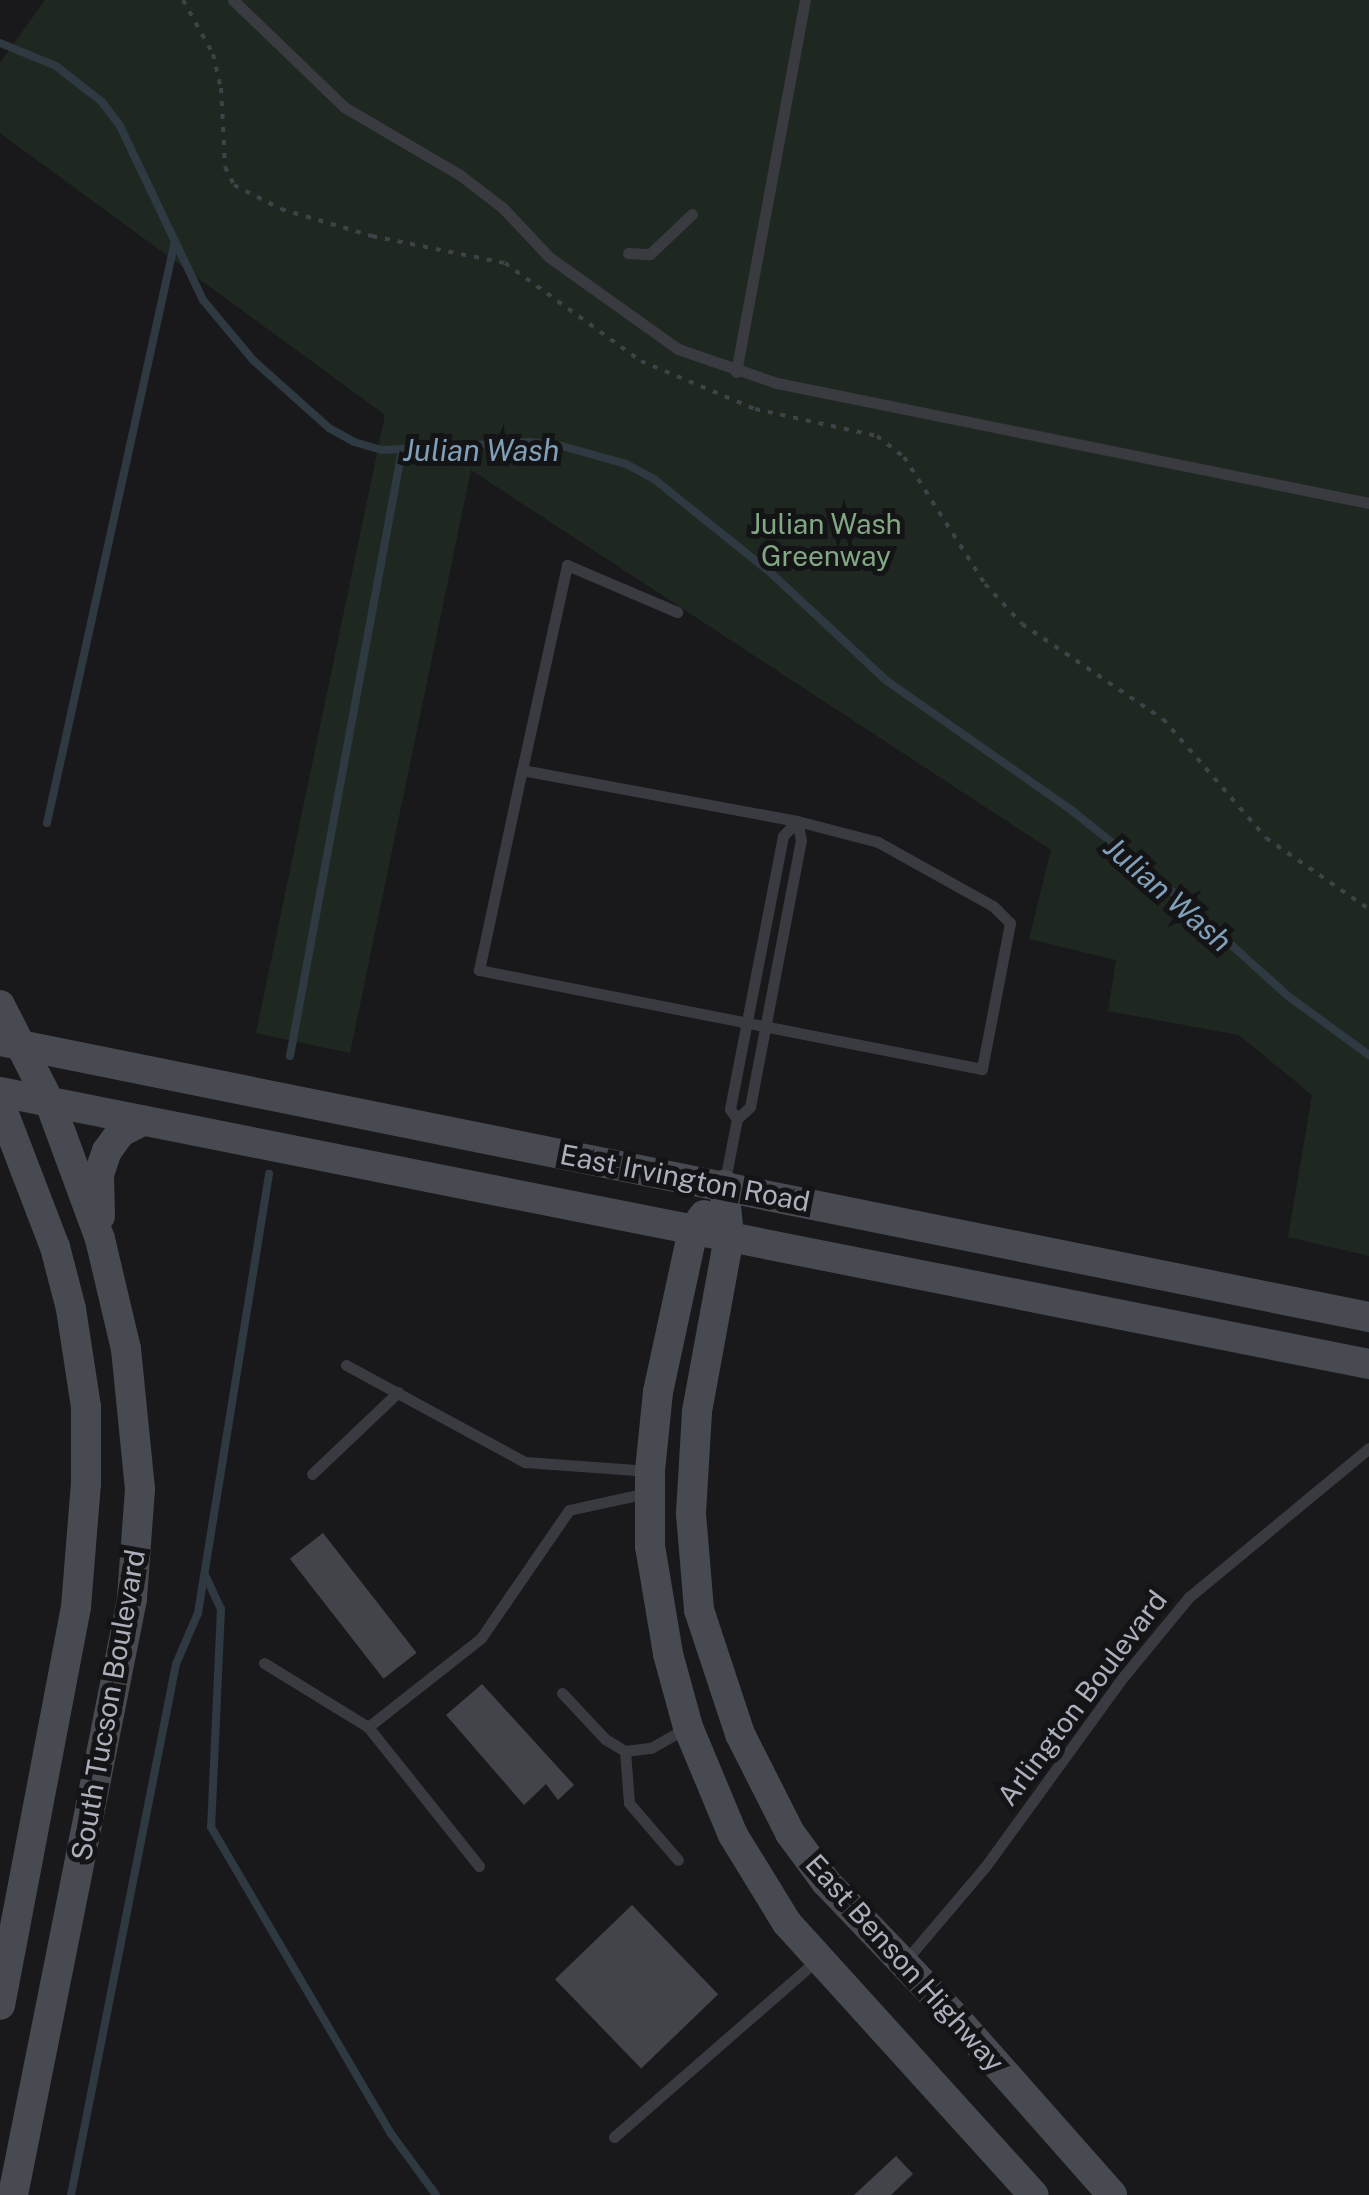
<!DOCTYPE html>
<style>
body{margin:0}
#map{position:relative;width:1369px;height:2195px;overflow:hidden;background:#19191c;font-family:"Public Sans",sans-serif}
div>[style]{position:absolute}
.green>*{inset:0;background:#1f2820}
.stream>*{height:8px;margin:-4px;padding:0 4px;transform-origin:4px;border-radius:4px;background:#2e3941}
.building>*{inset:0;background:#434449;transform-origin:0 0}
.path>*{height:4px;margin-top:-2px;transform-origin:0;background:repeating-linear-gradient(90deg,#404248 0 5px,transparent 0 13px)}
.service>*{height:11px;margin:-5.5px;padding:0 5.5px;transform-origin:5.5px;border-radius:5.5px;background:#3a3b41}
.secondary>*{height:30px;margin:-15px;padding:0 15px;transform-origin:15px;border-radius:15px;background:#484a51}
span{translate:-50% -50%;white-space:nowrap;text-align:center;line-height:1.15;-webkit-text-stroke:10px #141417;paint-order:stroke}
.park-label{font-size:28px;color:#81a883}
.street-label{font-size:28px;color:#abb0bc}
.water-label{font-size:30px;color:#809fb9;font-style:italic}
</style>
<div id="map">
<div class="green">
<div style="clip-path:polygon(45px 0,1369px 0,1369px 1256px,1288px 1237px,1312px 1095px,1239px 1035px,1108px 1011px,1116px 960px,1029px 939px,1051px 850px,471px 470px,350px 1053px,256px 1033px,385px 415px,0 133px,0 63px)"></div>
</div>
<div class="stream">
<div style="left:0;top:43px;width:61px;rotate:22.3deg"></div>
<div style="left:56px;top:66px;width:58px;rotate:38deg"></div>
<div style="left:102px;top:102px;width:30px;rotate:53deg"></div>
<div style="left:120px;top:126px;width:193px;rotate:64.5deg"></div>
<div style="left:203px;top:300px;width:78px;rotate:50.2deg"></div>
<div style="left:253px;top:360px;width:102px;rotate:41.8deg"></div>
<div style="left:329px;top:428px;width:29px;rotate:29deg"></div>
<div style="left:354px;top:442px;width:29px;rotate:16deg"></div>
<div style="left:382px;top:450px;width:148px;rotate:-3.1deg"></div>
<div style="left:530px;top:442px;width:32px;rotate:7deg"></div>
<div style="left:562px;top:446px;width:66px;rotate:15.7deg"></div>
<div style="left:626px;top:464px;width:32px;rotate:28deg"></div>
<div style="left:654px;top:479px;width:150px;rotate:38.8deg"></div>
<div style="left:771px;top:573px;width:158px;rotate:43deg"></div>
<div style="left:887px;top:681px;width:225px;rotate:35deg"></div>
<div style="left:1071px;top:810px;width:110px;rotate:38.3deg"></div>
<div style="left:1157px;top:878px;width:176px;rotate:42deg"></div>
<div style="left:1288px;top:996px;width:100px;rotate:36.1deg"></div>
<div style="left:47px;top:823px;width:596px;rotate:-77.6deg"></div>
<div style="left:290px;top:1056px;width:616px;rotate:-79.53deg"></div>
<div style="left:206px;top:1577px;width:35px;rotate:65deg"></div>
<div style="left:221px;top:1609px;width:218px;rotate:92.6deg"></div>
<div style="left:211px;top:1827px;width:357px;rotate:59.6deg"></div>
<div style="left:392px;top:2135px;width:74px;rotate:53.7deg"></div>
<div style="left:71px;top:2195px;width:541px;rotate:-78.81deg"></div>
<div style="left:176px;top:1664px;width:56px;rotate:-66.7deg"></div>
<div style="left:198px;top:1613px;width:445px;rotate:-80.8deg"></div>
</div>
<div class="building">
<div style="left:323px;top:1533px;width:152px;height:42px;rotate:52deg"></div>
<div style="clip-path:polygon(482px 1684px,574px 1785px,558px 1800px,546px 1784px,524px 1805px,446px 1715px)"></div>
<div style="left:632px;top:1905px;width:124px;height:107px;rotate:46deg"></div>
<div style="clip-path:polygon(896px 2156px,913px 2174px,891px 2195px,854px 2195px)"></div>
</div>
<div class="path">
<div style="left:183px;top:0;width:62px;rotate:60.9deg"></div>
<div style="left:213px;top:54px;width:35px;rotate:77deg"></div>
<div style="left:221px;top:88px;width:79px;rotate:87.1deg"></div>
<div style="left:225px;top:167px;width:20px;rotate:63deg"></div>
<div style="left:234px;top:185px;width:53px;rotate:27.1deg"></div>
<div style="left:281px;top:209px;width:95px;rotate:16.5deg"></div>
<div style="left:372px;top:236px;width:136px;rotate:11.5deg"></div>
<div style="left:505px;top:263px;width:168px;rotate:35.8deg"></div>
<div style="left:641px;top:361px;width:124px;rotate:22.8deg"></div>
<div style="left:755px;top:409px;width:125px;rotate:12.5deg"></div>
<div style="left:877px;top:436px;width:34px;rotate:38deg"></div>
<div style="left:904px;top:457px;width:151px;rotate:57.5deg"></div>
<div style="left:985px;top:584px;width:54px;rotate:47.2deg"></div>
<div style="left:1022px;top:624px;width:170px;rotate:34deg"></div>
<div style="left:1163px;top:719px;width:157px;rotate:49.1deg"></div>
<div style="left:1266px;top:838px;width:125px;rotate:34.6deg"></div>
</div>
<div class="service">
<div style="left:233px;top:0;width:154px;rotate:43.9deg"></div>
<div style="left:344px;top:107px;width:134px;rotate:30.4deg"></div>
<div style="left:460px;top:175px;width:54px;rotate:37.5deg"></div>
<div style="left:503px;top:208px;width:67px;rotate:46.8deg"></div>
<div style="left:549px;top:257px;width:158px;rotate:35.5deg"></div>
<div style="left:678px;top:349px;width:105px;rotate:19deg"></div>
<div style="left:777px;top:383px;width:604px;rotate:11.46deg"></div>
<div style="left:628px;top:253px;width:22px;rotate:3deg"></div>
<div style="left:650px;top:254px;width:58px;rotate:-43.6deg"></div>
<div style="left:736px;top:372px;width:378px;rotate:-79.5deg"></div>
<div style="left:522px;top:770px;width:280px;rotate:10.5deg"></div>
<div style="left:797px;top:821px;width:84px;rotate:14.5deg"></div>
<div style="left:878px;top:842px;width:132px;rotate:29.1deg"></div>
<div style="left:993px;top:906px;width:24px;rotate:45deg"></div>
<div style="left:1010px;top:923px;width:149px;rotate:100.9deg"></div>
<div style="left:982px;top:1069px;width:513px;rotate:-168.87deg"></div>
<div style="left:479px;top:970px;width:205px;rotate:-77.9deg"></div>
<div style="left:522px;top:770px;width:210px;rotate:-77.6deg"></div>
<div style="left:567px;top:565px;width:120px;rotate:23.1deg"></div>
<div style="left:724px;top:1185px;width:67px;rotate:-78.9deg"></div>
<div style="left:737px;top:1119px;width:18px;rotate:-43deg"></div>
<div style="left:750px;top:1107px;width:272px;rotate:-79.2deg"></div>
<div style="left:801px;top:840px;width:19px;rotate:-102deg"></div>
<div style="left:797px;top:821px;width:21px;rotate:133deg"></div>
<div style="left:783px;top:836px;width:278px;rotate:101deg"></div>
<div style="left:730px;top:1109px;width:12px;rotate:55deg"></div>
<div style="left:346px;top:1365px;width:204px;rotate:28.5deg"></div>
<div style="left:525px;top:1462px;width:125px;rotate:4.1deg"></div>
<div style="left:312px;top:1474px;width:119px;rotate:-43.6deg"></div>
<div style="left:264px;top:1663px;width:122px;rotate:31.6deg"></div>
<div style="left:562px;top:1693px;width:63px;rotate:46.9deg"></div>
<div style="left:605px;top:1739px;width:23px;rotate:31deg"></div>
<div style="left:625px;top:1751px;width:26px;rotate:-7deg"></div>
<div style="left:651px;top:1748px;width:43px;rotate:-29.6deg"></div>
<div style="left:625px;top:1751px;width:52px;rotate:85.6deg"></div>
<div style="left:629px;top:1803px;width:75px;rotate:49.3deg"></div>
<div style="left:479px;top:1866px;width:178px;rotate:-128.6deg"></div>
<div style="left:368px;top:1727px;width:144px;rotate:-38.2deg"></div>
<div style="left:481px;top:1638px;width:155px;rotate:-55.5deg"></div>
<div style="left:569px;top:1510px;width:79px;rotate:-12.4deg"></div>
<div style="left:906px;top:1960px;width:122px;rotate:-49.7deg"></div>
<div style="left:985px;top:1867px;width:236px;rotate:-54deg"></div>
<div style="left:1124px;top:1676px;width:102px;rotate:-50.6deg"></div>
<div style="left:1189px;top:1597px;width:234px;rotate:-39.6deg"></div>
<div style="left:614px;top:2137px;width:268px;rotate:-41.1deg"></div>
</div>
<div class="secondary">
<div style="left:0;top:1005px;width:110px;rotate:63deg"></div>
<div style="left:50px;top:1103px;width:145px;rotate:69.8deg"></div>
<div style="left:100px;top:1239px;width:113px;rotate:76.7deg"></div>
<div style="left:126px;top:1349px;width:141px;rotate:84.3deg"></div>
<div style="left:140px;top:1489px;width:110px;rotate:94.2deg"></div>
<div style="left:132px;top:1599px;width:608px;rotate:101.29deg"></div>
<div style="left:0;top:1041px;width:1397px;rotate:11.4deg"></div>
<div style="left:0;top:1092px;width:1396px;rotate:11.24deg"></div>
<div style="left:0;top:1104px;width:153px;rotate:69deg"></div>
<div style="left:55px;top:1247px;width:64px;rotate:75.5deg"></div>
<div style="left:71px;top:1309px;width:99px;rotate:81.3deg"></div>
<div style="left:86px;top:1407px;width:76px;rotate:90deg"></div>
<div style="left:86px;top:1483px;width:124px;rotate:94.6deg"></div>
<div style="left:76px;top:1607px;width:405px;rotate:100.8deg"></div>
<div style="left:724px;top:1185px;width:52px;rotate:84.5deg"></div>
<div style="left:729px;top:1237px;width:178px;rotate:100.4deg"></div>
<div style="left:697px;top:1412px;width:102px;rotate:93.4deg"></div>
<div style="left:691px;top:1514px;width:96px;rotate:85.2deg"></div>
<div style="left:699px;top:1610px;width:131px;rotate:71.7deg"></div>
<div style="left:740px;top:1734px;width:111px;rotate:63.2deg"></div>
<div style="left:790px;top:1833px;width:61px;rotate:53.7deg"></div>
<div style="left:826px;top:1882px;width:184px;rotate:46.3deg"></div>
<div style="left:953px;top:2015px;width:240px;rotate:48.5deg"></div>
<div style="left:704px;top:1215px;width:19px;rotate:126deg"></div>
<div style="left:693px;top:1230px;width:166px;rotate:102.2deg"></div>
<div style="left:658px;top:1392px;width:79px;rotate:95.8deg"></div>
<div style="left:650px;top:1471px;width:75px;rotate:90deg"></div>
<div style="left:650px;top:1546px;width:109px;rotate:80.5deg"></div>
<div style="left:668px;top:1654px;width:76px;rotate:74.7deg"></div>
<div style="left:688px;top:1727px;width:117px;rotate:67.4deg"></div>
<div style="left:733px;top:1835px;width:103px;rotate:58.5deg"></div>
<div style="left:787px;top:1923px;width:367px;rotate:47.8deg"></div>
<div style="left:100px;top:1216px;width:42px;rotate:-91.4deg"></div>
<div style="left:99px;top:1174px;width:24px;rotate:-71deg"></div>
<div style="left:107px;top:1151px;width:24px;rotate:-54deg"></div>
<div style="left:121px;top:1132px;width:25px;rotate:-27deg"></div>
</div>
<div class="park-label">
<span style="left:826px;top:540px">Julian Wash<br>Greenway</span>
</div>
<div class="street-label">
<span style="left:685px;top:1178px;rotate:11deg">East Irvington Road</span>
<span style="left:1082px;top:1698px;rotate:-53deg">Arlington Boulevard</span>
<span style="left:108px;top:1705px;rotate:-80deg">South Tucson Boulevard</span>
<span style="left:905px;top:1963px;rotate:48deg">East Benson Highway</span>
</div>
<div class="water-label">
<span style="left:481px;top:450px">Julian Wash</span>
<span style="left:1168px;top:894px;rotate:41deg">Julian Wash</span>
</div>
</div>
